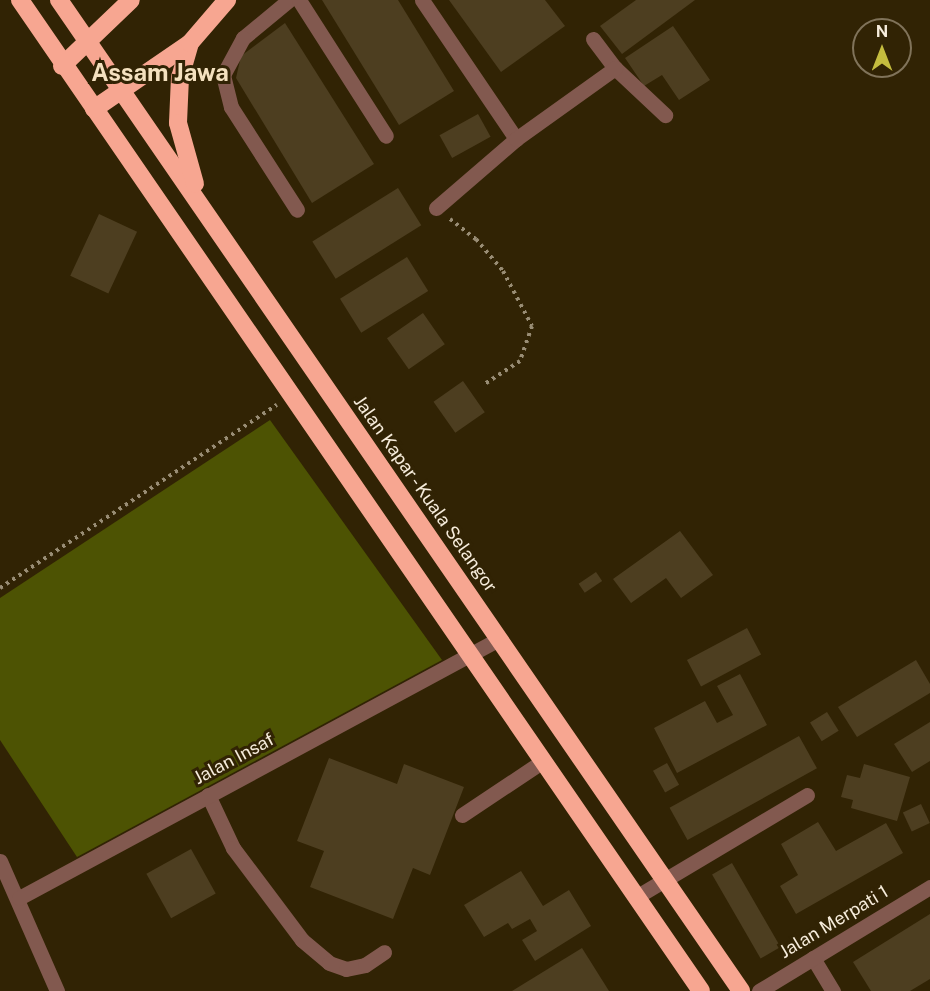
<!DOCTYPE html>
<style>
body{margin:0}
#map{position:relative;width:930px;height:991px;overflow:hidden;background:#312304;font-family:"Public Sans",sans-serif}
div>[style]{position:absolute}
.green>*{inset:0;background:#4d5303}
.building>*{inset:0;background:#4d3e20;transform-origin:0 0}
.path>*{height:4px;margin-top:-2px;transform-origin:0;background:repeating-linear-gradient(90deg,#998d75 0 3px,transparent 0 7.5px)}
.minor>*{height:15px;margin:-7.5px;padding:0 7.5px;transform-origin:7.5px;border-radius:7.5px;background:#82594f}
.highway>*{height:18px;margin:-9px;padding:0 9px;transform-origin:9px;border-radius:9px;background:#f7a691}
span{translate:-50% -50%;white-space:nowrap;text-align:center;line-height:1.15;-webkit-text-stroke:6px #312304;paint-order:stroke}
.street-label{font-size:18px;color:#f6ecdb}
.district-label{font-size:24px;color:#f4e1bf;font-weight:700}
.north{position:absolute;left:852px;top:18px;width:60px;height:60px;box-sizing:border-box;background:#312304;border:2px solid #80735a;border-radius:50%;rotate:0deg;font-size:16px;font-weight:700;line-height:24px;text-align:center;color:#f6ecdb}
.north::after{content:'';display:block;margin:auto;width:21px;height:27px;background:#c4bc3e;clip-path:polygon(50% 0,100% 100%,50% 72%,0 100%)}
</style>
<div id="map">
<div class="green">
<div style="clip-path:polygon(270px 420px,442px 660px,77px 857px,0 740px,0 598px)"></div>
</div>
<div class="building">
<div style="clip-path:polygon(322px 0,398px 0,454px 91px,399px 125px)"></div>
<div style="clip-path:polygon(449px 0,545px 0,565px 26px,501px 72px)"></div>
<div style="clip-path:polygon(636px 0,695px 0,622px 54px,600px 26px)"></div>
<div style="clip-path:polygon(285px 23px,374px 164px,312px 203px,236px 78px,241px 56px)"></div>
<div style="clip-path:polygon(673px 26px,710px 80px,679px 100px,662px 75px,644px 86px,625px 58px)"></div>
<div style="left:478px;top:114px;width:26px;height:44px;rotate:61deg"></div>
<div style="left:398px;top:188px;width:44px;height:101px;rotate:58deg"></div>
<div style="left:99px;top:214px;width:42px;height:68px;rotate:25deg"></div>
<div style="left:407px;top:257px;width:40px;height:79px;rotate:58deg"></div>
<div style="left:423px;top:313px;width:38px;height:44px;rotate:55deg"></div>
<div style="left:463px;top:381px;width:38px;height:36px;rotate:55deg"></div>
<div style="clip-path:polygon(680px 531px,713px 575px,681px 598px,666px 578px,631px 603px,613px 579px)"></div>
<div style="left:596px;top:572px;width:11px;height:21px;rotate:56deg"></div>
<div style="left:747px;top:628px;width:30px;height:68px;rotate:62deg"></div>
<div style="clip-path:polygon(916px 660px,930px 684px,930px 693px,857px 737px,838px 707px)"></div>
<div style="clip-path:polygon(740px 674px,767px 725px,677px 773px,654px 728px,705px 701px,717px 723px,733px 715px,717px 686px)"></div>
<div style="left:827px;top:712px;width:22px;height:20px;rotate:58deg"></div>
<div style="clip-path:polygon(930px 722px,930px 761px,912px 772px,894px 744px)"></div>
<div style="left:799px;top:736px;width:37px;height:148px;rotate:61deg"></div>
<div style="clip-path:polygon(329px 758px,397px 784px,404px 764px,464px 787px,430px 875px,413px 868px,393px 919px,310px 887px,324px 851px,297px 841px)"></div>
<div style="left:667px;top:763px;width:25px;height:16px;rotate:61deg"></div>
<div style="clip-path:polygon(864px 764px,910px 777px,897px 821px,851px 808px,853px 800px,841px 797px,847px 775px,860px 778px)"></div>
<div style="left:921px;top:804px;width:21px;height:20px;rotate:65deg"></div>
<div style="clip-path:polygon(818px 822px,836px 851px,886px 823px,903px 853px,796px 914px,780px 886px,798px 875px,781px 844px)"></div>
<div style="left:191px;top:849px;width:51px;height:51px;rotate:61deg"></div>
<div style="left:732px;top:863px;width:97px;height:23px;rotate:60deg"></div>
<div style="clip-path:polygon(521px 871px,543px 906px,569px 890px,591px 926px,535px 961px,522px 940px,537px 931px,530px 919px,512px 929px,508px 923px,484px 937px,464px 905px)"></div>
<div style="clip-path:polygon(930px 914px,930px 979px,910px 991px,871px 991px,853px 962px)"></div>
<div style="clip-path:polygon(582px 948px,609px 991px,512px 991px)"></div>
</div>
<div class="path">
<div style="left:450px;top:219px;width:33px;rotate:38deg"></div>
<div style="left:476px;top:239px;width:42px;rotate:49.8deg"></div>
<div style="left:503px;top:271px;width:62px;rotate:62.2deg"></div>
<div style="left:532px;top:326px;width:37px;rotate:109deg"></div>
<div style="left:520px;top:361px;width:44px;rotate:147deg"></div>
<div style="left:0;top:588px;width:332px;rotate:-33.5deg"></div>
</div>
<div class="minor">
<div style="left:289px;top:0;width:60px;rotate:140.4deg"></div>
<div style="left:243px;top:38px;width:42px;rotate:118.4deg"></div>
<div style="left:223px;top:75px;width:33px;rotate:76deg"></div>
<div style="left:231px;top:107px;width:122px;rotate:57.3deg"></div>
<div style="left:299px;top:0;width:161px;rotate:57.4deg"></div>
<div style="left:422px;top:0;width:168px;rotate:55.9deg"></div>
<div style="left:593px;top:39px;width:36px;rotate:53deg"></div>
<div style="left:615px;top:68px;width:69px;rotate:43.2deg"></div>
<div style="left:436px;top:208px;width:106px;rotate:-40.8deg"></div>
<div style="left:516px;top:139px;width:122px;rotate:-35.6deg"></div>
<div style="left:208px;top:795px;width:59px;rotate:64.7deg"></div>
<div style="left:233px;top:848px;width:115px;rotate:53.1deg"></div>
<div style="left:302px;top:940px;width:35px;rotate:40deg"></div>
<div style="left:329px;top:963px;width:18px;rotate:19deg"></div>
<div style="left:346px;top:969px;width:19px;rotate:-12deg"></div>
<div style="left:365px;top:965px;width:23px;rotate:-34deg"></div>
<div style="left:462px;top:815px;width:97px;rotate:-33.7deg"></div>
<div style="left:0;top:861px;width:142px;rotate:66.3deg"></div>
<div style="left:636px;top:897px;width:199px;rotate:-30.8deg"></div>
<div style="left:19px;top:898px;width:545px;rotate:-28.35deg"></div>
<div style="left:813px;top:958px;width:39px;rotate:59deg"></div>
<div style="left:759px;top:991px;width:200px;rotate:-31.3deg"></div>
</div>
<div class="highway">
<div style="left:20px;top:0;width:1202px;rotate:55.5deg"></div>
<div style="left:59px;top:0;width:1203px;rotate:55.46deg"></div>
<div style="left:190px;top:43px;width:35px;rotate:106deg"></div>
<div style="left:180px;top:77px;width:46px;rotate:92.5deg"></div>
<div style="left:178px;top:123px;width:63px;rotate:74.4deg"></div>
<div style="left:62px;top:66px;width:95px;rotate:-43.7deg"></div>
<div style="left:94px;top:109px;width:116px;rotate:-34.5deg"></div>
<div style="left:190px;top:43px;width:57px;rotate:-49.3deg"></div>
</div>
<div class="street-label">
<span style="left:425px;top:494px;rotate:55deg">Jalan Kapar - Kuala Selangor</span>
<span style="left:234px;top:759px;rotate:-28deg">Jalan Insaf</span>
<span style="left:834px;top:922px;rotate:-31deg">Jalan Merpati 1</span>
</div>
<div class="district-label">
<span style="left:160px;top:73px">Assam Jawa</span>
</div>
<div class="north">N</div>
</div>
